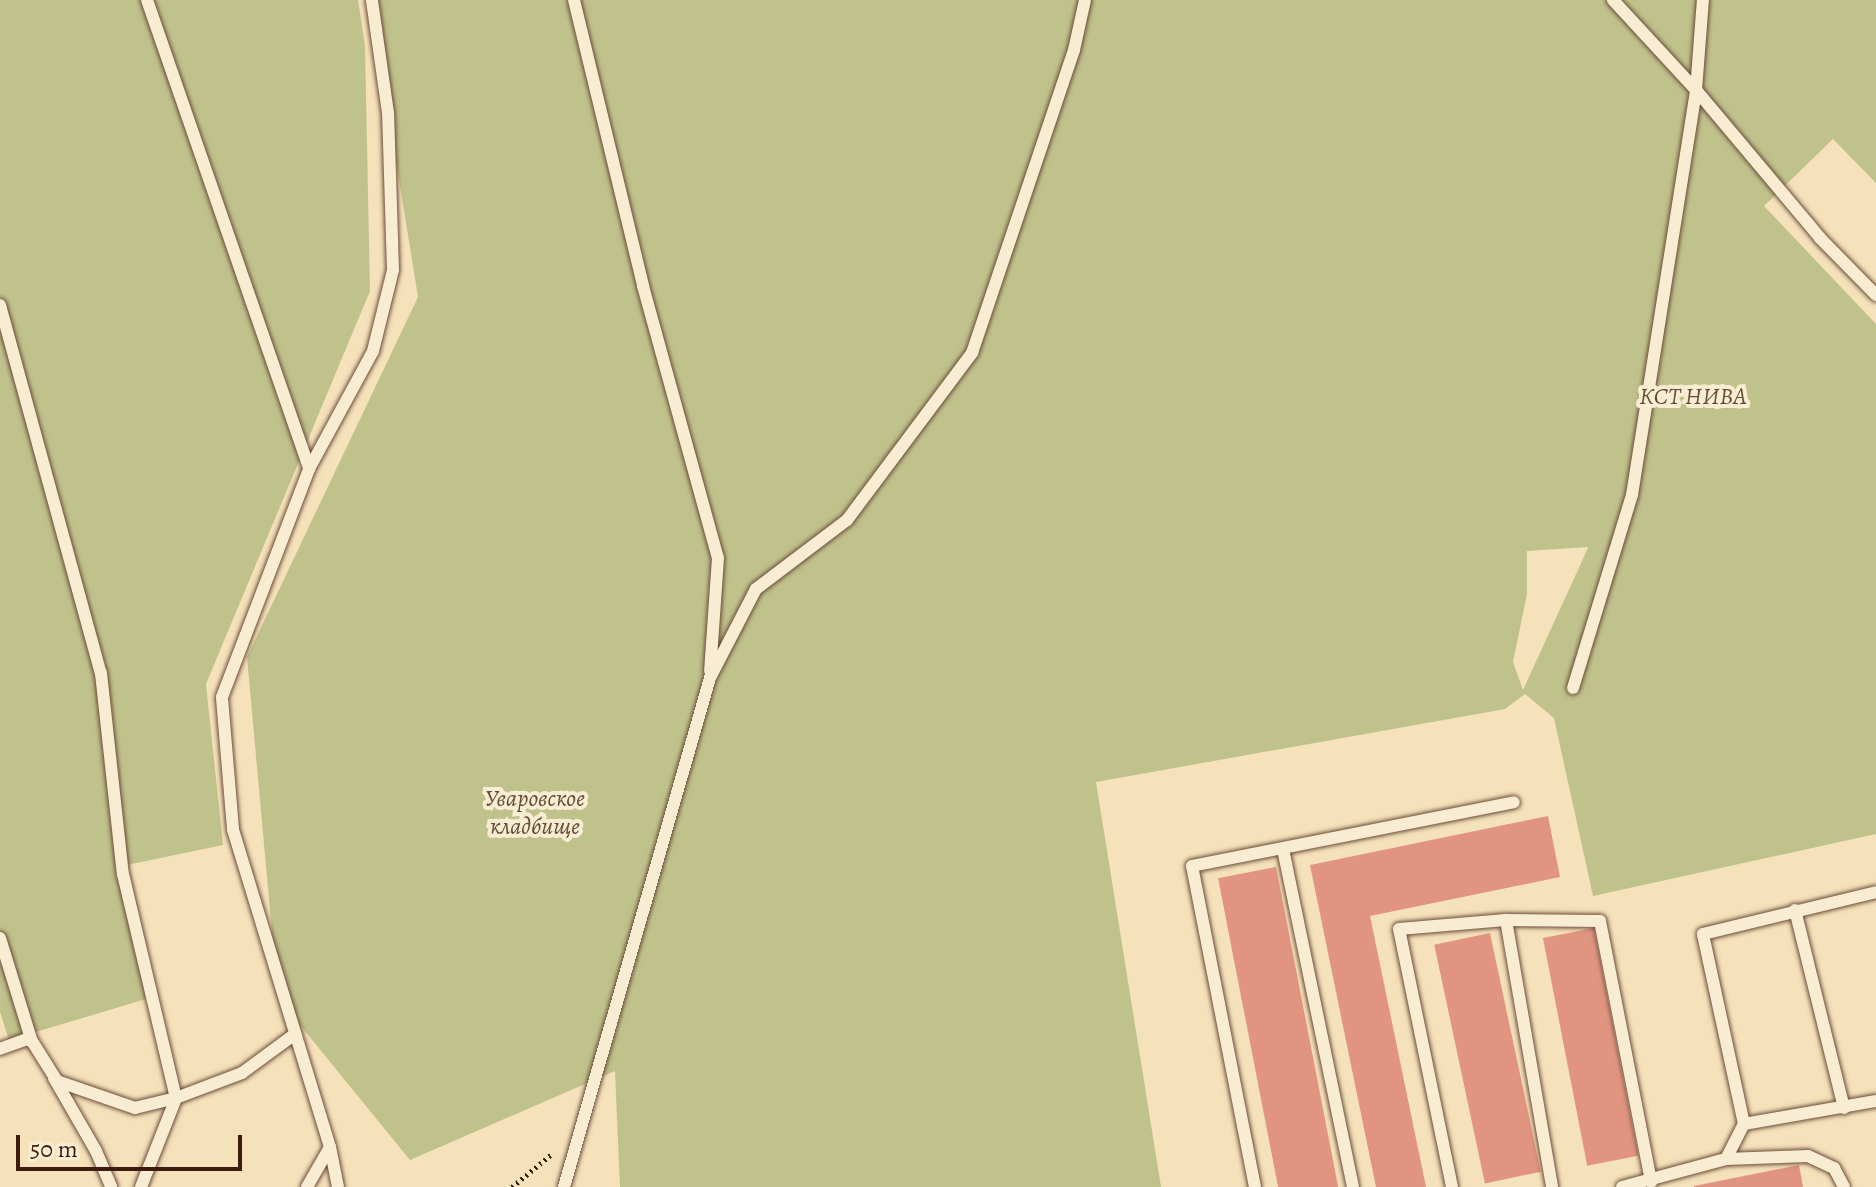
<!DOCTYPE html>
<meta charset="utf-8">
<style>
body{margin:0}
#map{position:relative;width:1876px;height:1187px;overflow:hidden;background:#f5e1ba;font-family:Alegreya,serif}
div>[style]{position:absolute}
.green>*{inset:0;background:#c0c28c}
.building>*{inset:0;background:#e19580;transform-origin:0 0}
.path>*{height:5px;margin-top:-2.5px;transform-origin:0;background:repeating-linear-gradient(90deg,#3e1b0e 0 2px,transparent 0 6px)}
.roads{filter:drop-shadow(0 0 2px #6c4c39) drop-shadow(0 0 2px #6c4c39)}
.service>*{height:12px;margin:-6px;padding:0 6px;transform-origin:6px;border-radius:6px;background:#f8ecd2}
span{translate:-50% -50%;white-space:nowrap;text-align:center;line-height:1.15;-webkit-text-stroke:8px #f8ecd2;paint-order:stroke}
.park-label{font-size:24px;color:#654d34;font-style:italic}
.scale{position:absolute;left:16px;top:1135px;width:226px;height:36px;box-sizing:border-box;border:4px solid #3e1b0e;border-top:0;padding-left:10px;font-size:24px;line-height:28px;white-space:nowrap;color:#3e1b0e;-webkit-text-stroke:6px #f8ecd2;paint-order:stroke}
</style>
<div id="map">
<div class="green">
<div style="clip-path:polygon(0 0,358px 0,365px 46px,370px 291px,206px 684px,223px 845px,122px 866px,146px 999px,9px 1040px,0 1012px)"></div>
<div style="clip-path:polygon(evenodd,370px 0,1876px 0,1876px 183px,1833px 139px,1764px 206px,1876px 324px,1876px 834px,1593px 896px,1554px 718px,1525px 694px,1505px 709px,1096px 782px,1161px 1187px,620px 1187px,615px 1071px,410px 1160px,278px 998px,247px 657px,418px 297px,370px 0,1588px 547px,1588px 548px,1523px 690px,1513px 662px,1527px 594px,1527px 551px,1588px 547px)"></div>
</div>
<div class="building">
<div style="clip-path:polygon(1548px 816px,1560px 877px,1370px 916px,1426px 1187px,1376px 1187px,1310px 865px)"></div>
<div style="left:1276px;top:867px;width:327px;height:59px;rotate:79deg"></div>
<div style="left:1594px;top:928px;width:232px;height:52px;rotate:79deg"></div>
<div style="left:1490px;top:933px;width:244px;height:57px;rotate:78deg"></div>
<div style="clip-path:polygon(1799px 1165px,1803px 1187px,1694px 1187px,1694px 1186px)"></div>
</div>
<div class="path">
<div style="left:512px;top:1187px;width:53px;rotate:-39.7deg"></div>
</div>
<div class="roads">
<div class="service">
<div style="left:147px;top:0;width:496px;rotate:70.9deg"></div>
<div style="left:574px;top:0;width:294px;rotate:76.4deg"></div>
<div style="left:643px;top:286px;width:282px;rotate:74.6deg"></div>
<div style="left:718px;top:558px;width:113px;rotate:94deg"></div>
<div style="left:1613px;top:0;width:122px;rotate:47.3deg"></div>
<div style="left:1696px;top:90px;width:193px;rotate:50deg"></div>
<div style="left:1820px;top:238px;width:80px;rotate:45.5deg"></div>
<div style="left:0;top:305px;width:382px;rotate:74.7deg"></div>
<div style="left:101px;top:673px;width:202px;rotate:83.8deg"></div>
<div style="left:123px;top:874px;width:230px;rotate:76.7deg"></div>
<div style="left:176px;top:1098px;width:42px;rotate:166.3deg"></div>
<div style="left:135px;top:1108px;width:83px;rotate:-160.9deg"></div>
<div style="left:57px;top:1081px;width:51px;rotate:-122.1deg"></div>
<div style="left:30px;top:1038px;width:32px;rotate:160deg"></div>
<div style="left:1573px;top:688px;width:202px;rotate:-73deg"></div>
<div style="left:1632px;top:495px;width:410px;rotate:-81deg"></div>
<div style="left:1696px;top:90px;width:90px;rotate:-85.6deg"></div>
<div style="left:1283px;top:849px;width:345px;rotate:78.3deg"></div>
<div style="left:1795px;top:910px;width:204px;rotate:76.1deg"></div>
<div style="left:1506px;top:920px;width:271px;rotate:80.2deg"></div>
<div style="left:0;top:938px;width:109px;rotate:72.9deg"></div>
<div style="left:54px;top:1078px;width:84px;rotate:60.1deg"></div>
<div style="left:96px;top:1151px;width:39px;rotate:67deg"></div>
<div style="left:1744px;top:1124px;width:194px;rotate:-102.2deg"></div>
<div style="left:1703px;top:934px;width:178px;rotate:-13.6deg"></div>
<div style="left:1726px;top:1159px;width:82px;rotate:-2.1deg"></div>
<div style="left:1808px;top:1156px;width:29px;rotate:25deg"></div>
<div style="left:1834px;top:1168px;width:21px;rotate:62deg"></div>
<div style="left:141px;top:1187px;width:96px;rotate:-68.5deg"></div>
<div style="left:176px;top:1098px;width:71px;rotate:-20.7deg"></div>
<div style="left:242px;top:1073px;width:66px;rotate:-36.3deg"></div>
<div style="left:307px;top:1187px;width:46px;rotate:-60.1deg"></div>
<div style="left:338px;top:1187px;width:41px;rotate:-101.3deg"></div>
<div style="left:330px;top:1147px;width:332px;rotate:-107deg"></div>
<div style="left:233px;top:829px;width:132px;rotate:-94.8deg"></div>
<div style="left:222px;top:697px;width:244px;rotate:-69.1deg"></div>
<div style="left:309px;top:469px;width:134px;rotate:-61.5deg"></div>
<div style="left:373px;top:351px;width:83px;rotate:-76.1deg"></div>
<div style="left:393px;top:270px;width:157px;rotate:-91.8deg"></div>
<div style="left:388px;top:113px;width:114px;rotate:-98.1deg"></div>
<div style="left:564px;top:1187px;width:530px;rotate:-74deg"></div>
<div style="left:710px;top:678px;width:100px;rotate:-62.7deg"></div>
<div style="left:756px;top:589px;width:114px;rotate:-37.2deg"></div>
<div style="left:847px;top:520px;width:209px;rotate:-53.2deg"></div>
<div style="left:972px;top:353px;width:320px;rotate:-71.4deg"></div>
<div style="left:1074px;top:50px;width:51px;rotate:-77.6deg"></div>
<div style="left:1255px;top:1187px;width:327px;rotate:-101.1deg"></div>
<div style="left:1192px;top:866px;width:328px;rotate:-11.2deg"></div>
<div style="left:1452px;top:1187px;width:263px;rotate:-101.6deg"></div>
<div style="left:1399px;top:929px;width:107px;rotate:-4.8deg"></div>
<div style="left:1506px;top:920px;width:94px;rotate:0.6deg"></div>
<div style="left:1600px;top:921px;width:266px;rotate:78.9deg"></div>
<div style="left:1622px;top:1187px;width:108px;rotate:-15.1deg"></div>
<div style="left:1726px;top:1159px;width:39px;rotate:-63deg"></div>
<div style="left:1744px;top:1124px;width:134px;rotate:-9.9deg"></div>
</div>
</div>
<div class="park-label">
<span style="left:1693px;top:397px">КСТ НИВА</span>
<span style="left:535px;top:813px">Уваровское<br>кладбище</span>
</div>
<div class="scale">50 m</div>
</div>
